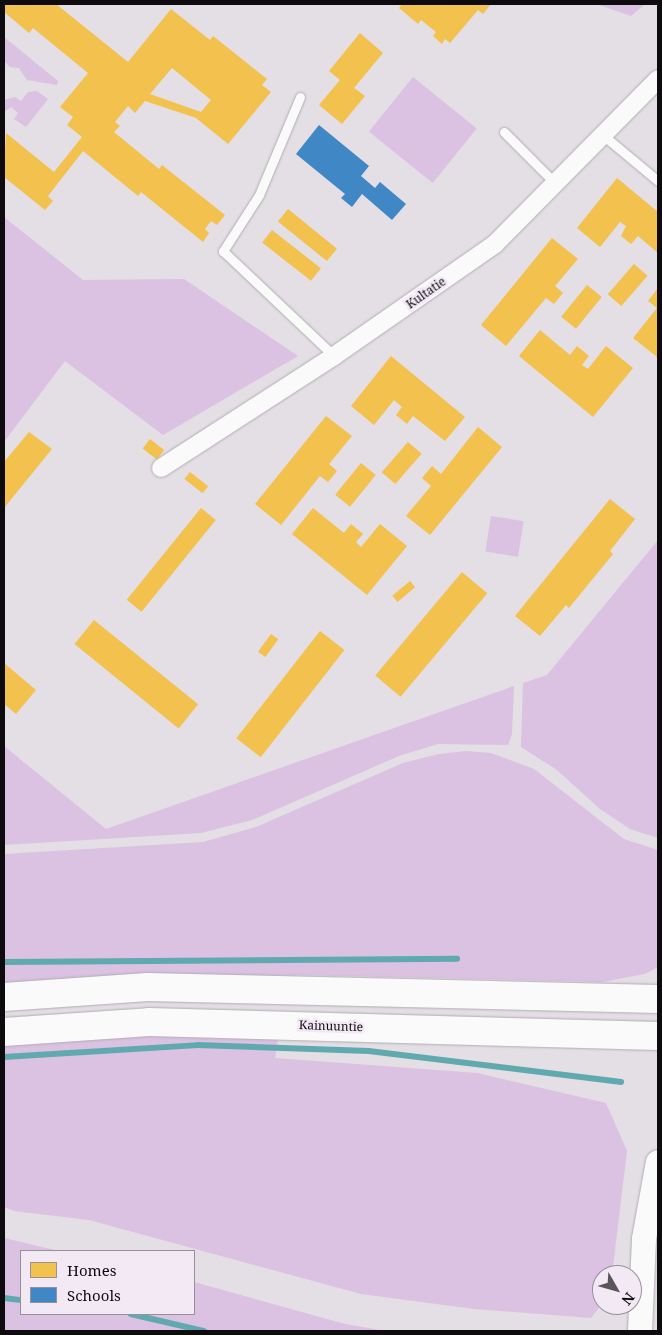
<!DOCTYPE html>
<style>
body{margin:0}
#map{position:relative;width:662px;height:1335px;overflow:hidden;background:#e4dee5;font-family:"Noto Serif",serif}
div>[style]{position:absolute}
.green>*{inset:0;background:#dbc1e2;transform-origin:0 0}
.homes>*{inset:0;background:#f2c14e;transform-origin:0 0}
.schools>*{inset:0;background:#3f88c5}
.stream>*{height:5.5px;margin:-2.75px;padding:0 2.75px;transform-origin:2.75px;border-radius:2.75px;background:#60aaaf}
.roads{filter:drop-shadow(0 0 1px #b1adb2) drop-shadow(0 0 1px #b1adb2)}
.service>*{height:9px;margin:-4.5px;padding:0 4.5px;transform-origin:4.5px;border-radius:4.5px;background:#fbfafb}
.minor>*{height:18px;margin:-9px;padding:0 9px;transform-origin:9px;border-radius:9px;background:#fbfafb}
.secondary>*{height:24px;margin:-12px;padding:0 12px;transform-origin:12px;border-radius:12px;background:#fbfafb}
.trunk>*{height:28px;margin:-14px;padding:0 14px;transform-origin:14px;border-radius:14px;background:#fbfafb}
span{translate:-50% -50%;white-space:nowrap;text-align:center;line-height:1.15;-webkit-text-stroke:5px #f2e9f5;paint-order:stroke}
.street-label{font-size:12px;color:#0e0b0f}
.frame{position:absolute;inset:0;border:5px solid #0e0b0f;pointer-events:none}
.legend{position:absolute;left:20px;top:1250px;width:175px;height:65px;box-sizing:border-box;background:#f2e9f5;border:1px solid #979099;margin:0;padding:6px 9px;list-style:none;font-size:15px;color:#0e0b0f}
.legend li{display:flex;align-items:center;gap:10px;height:25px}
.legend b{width:25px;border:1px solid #979099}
.north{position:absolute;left:592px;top:1265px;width:50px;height:50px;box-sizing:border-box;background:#f2e9f5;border:1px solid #979099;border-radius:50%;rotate:128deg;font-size:14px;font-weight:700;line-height:20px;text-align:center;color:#0e0b0f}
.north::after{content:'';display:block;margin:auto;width:18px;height:22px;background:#59555a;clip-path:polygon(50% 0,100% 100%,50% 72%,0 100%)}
</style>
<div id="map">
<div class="green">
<div style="clip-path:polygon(596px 4px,645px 4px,631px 16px)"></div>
<div style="clip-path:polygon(4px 37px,58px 81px,57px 85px,27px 80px,19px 68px,10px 67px,5px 62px)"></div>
<div style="left:413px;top:77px;width:82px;height:70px;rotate:39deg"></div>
<div style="clip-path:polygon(37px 91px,48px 99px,26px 127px,14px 119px,18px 113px,11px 107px,4px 112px,4px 100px,15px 97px,21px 101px,28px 92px)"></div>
<div style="clip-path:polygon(4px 217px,83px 280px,184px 279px,298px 356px,163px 435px,65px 361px,4px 442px)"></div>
<div style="left:491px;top:516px;width:33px;height:36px;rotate:9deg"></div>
<div style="clip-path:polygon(658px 540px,658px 838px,630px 829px,600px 809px,557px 770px,521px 747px,523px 683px,547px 675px)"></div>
<div style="clip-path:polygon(514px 686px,512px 734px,508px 745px,438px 744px,399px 756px,252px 820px,201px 833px,4px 845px,4px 746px,106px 829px)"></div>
<div style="clip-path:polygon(466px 751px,491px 753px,534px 769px,624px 839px,658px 850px,658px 967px,645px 974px,602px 982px,300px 975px,4px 983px,4px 854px,203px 842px,256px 827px,403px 763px,439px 754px)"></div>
<div style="clip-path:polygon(75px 1034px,279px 1034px,275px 1058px,477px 1073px,606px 1103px,627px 1151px,612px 1275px,602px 1275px,602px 1304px,591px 1318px,474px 1309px,361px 1294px,89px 1220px,14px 1211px,4px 1207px,4px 1039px)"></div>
<div style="clip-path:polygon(4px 1238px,59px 1251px,21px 1251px,21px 1314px,194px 1314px,194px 1282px,345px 1324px,386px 1331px,4px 1331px)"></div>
</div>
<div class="homes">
<div style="clip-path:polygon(evenodd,4px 4px,56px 4px,128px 62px,171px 9px,210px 40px,213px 36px,267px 79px,262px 85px,271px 92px,228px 144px,196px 118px,145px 101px,135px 113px,128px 106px,115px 122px,120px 126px,114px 132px,159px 169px,162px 165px,225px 215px,217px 225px,211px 221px,205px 229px,209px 233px,203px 242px,141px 192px,138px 196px,83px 151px,48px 196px,53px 201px,45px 210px,4px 177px,6px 133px,54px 172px,82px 137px,67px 125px,73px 117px,60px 107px,88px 73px,33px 28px,29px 33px,4px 12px,4px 4px,172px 68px,211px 100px,201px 112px,150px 94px,172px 68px)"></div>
<div style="clip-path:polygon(402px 4px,491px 4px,483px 14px,478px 10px,450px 43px,445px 39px,442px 44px,433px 36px,436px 32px,421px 20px,418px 24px,399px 8px)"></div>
<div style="clip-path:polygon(360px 33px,383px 53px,354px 88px,365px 96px,342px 124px,319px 105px,340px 80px,329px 71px)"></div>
<div style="clip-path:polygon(617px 178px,658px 212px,658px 253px,638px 236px,631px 244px,621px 236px,626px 226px,620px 222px,600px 247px,577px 228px)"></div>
<div style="left:288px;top:209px;width:63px;height:16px;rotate:39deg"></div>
<div style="left:272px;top:230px;width:62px;height:16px;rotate:38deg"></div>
<div style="clip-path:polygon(552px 238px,578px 259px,555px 286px,563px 293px,559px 298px,554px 304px,546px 298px,506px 346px,481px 325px)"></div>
<div style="left:634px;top:264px;width:18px;height:40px;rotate:41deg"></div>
<div style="left:587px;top:285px;width:19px;height:41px;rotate:39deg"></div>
<div style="clip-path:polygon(658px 288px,658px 355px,657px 357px,633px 338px,657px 308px,648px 301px)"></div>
<div style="clip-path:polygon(540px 330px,570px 355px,577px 346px,589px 356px,582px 365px,588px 369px,606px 346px,633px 368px,593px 417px,519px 356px)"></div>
<div style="clip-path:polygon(391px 356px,465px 417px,445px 441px,413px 416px,407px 424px,396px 415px,402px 407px,394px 400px,374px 425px,351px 406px)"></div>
<div style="clip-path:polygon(326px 416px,352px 436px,329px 464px,337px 471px,333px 476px,328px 482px,320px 476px,281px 525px,255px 504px)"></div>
<div style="clip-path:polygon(478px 427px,502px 447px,430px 535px,406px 516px,431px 486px,422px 478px,432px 466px,441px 474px)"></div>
<div style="clip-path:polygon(29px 432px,52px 449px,4px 508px,4px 462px)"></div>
<div style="left:150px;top:439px;width:18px;height:12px;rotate:38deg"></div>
<div style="left:408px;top:442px;width:18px;height:40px;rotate:41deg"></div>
<div style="left:361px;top:463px;width:19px;height:41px;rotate:39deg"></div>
<div style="left:190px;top:472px;width:23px;height:9px;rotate:38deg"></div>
<div style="clip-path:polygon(610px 499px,635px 519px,610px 551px,613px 554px,569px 608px,566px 605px,540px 636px,515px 616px)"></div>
<div style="left:201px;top:508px;width:19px;height:118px;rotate:39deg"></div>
<div style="clip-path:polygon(313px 508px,344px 533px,351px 524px,363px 534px,356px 542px,361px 547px,380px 524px,407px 546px,367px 595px,292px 534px)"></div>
<div style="left:462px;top:572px;width:33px;height:135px;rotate:40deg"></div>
<div style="left:410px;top:581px;width:8px;height:23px;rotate:50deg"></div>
<div style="left:94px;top:620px;width:134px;height:31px;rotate:39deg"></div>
<div style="left:320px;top:631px;width:31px;height:136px;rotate:38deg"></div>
<div style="left:271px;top:634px;width:9px;height:22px;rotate:36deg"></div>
<div style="clip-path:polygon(4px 663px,36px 690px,16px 714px,4px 704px)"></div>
</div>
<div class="schools">
<div style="clip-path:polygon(319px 125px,369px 166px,361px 176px,375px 188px,380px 182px,406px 204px,392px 220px,362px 194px,352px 207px,341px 198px,345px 194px,296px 154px)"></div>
</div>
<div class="stream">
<div style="left:4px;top:962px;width:453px;rotate:-0.4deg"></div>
<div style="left:4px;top:1057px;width:194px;rotate:-3.5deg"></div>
<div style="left:198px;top:1045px;width:171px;rotate:2deg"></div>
<div style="left:369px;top:1051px;width:254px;rotate:7deg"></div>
<div style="left:4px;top:1298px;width:17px;rotate:7deg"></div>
<div style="left:131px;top:1314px;width:75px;rotate:13.1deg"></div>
</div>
<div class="roads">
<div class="service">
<div style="left:300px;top:97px;width:106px;rotate:112.7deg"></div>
<div style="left:259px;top:195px;width:67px;rotate:122.7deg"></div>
<div style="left:223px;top:251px;width:153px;rotate:43.4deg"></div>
<div style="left:504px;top:132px;width:74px;rotate:45deg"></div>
<div style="left:604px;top:136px;width:70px;rotate:39.8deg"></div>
</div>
<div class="minor">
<div style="left:161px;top:468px;width:206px;rotate:-32.9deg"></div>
<div style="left:334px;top:356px;width:196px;rotate:-34.8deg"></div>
<div style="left:495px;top:244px;width:232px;rotate:-45.3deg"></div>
</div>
<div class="secondary">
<div style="left:640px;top:1331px;width:92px;rotate:-87.5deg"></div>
<div style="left:644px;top:1239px;width:78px;rotate:-79.7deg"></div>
</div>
<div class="trunk">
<div style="left:4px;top:997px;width:144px;rotate:-4deg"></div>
<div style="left:148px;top:987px;width:510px;rotate:1.35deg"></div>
<div style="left:4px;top:1032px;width:145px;rotate:-3.9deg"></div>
<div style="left:149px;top:1022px;width:509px;rotate:1.58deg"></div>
</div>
</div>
<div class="street-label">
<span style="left:426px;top:293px;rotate:-35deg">Kultatie</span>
<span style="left:331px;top:1026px;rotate:2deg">Kainuuntie</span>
</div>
<div class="frame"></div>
<ul class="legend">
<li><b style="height:14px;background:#f2c14e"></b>Homes</li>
<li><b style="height:14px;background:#3f88c5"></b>Schools</li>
</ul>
<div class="north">N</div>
</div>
